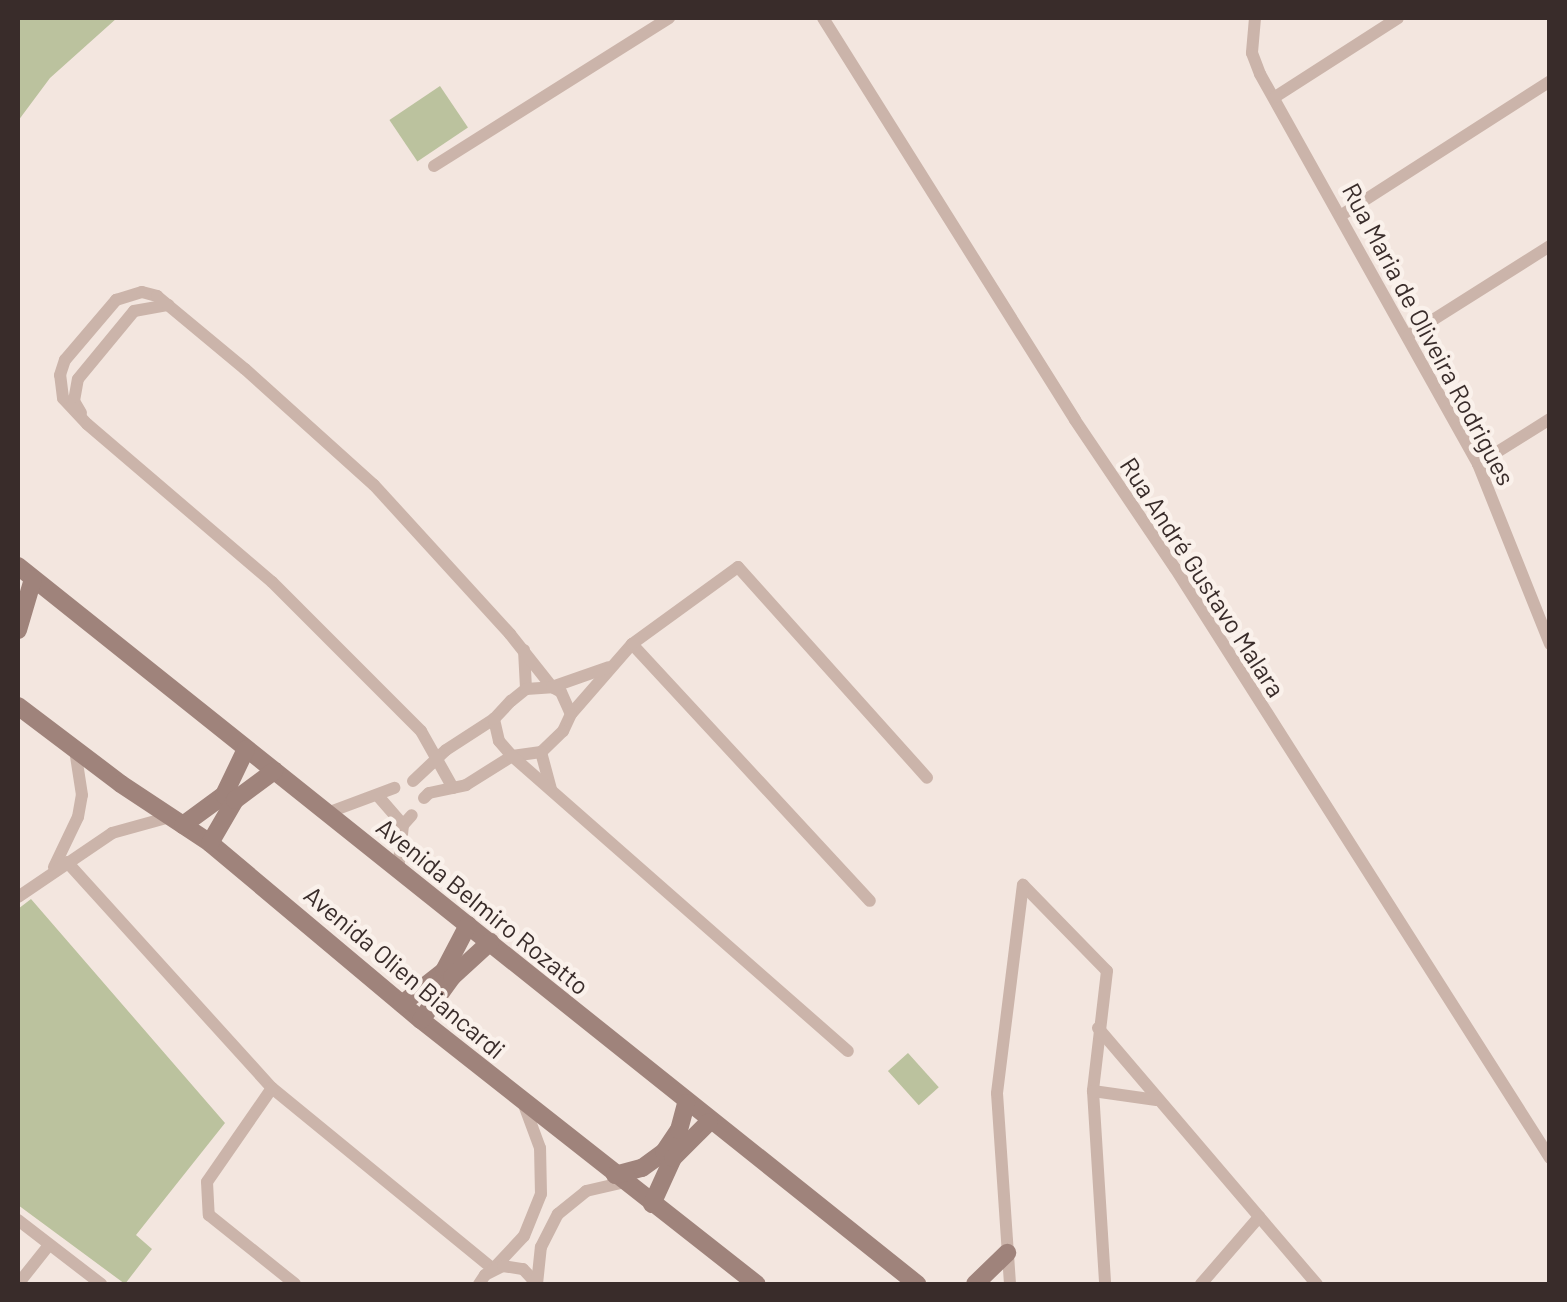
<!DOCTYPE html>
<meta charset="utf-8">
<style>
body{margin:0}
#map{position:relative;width:1567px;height:1302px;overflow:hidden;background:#f3e6df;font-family:Barlow,sans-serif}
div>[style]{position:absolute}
.green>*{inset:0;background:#bbc29e;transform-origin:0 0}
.street>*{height:12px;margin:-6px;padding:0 6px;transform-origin:6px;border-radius:6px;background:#cbb4aa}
.secondary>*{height:18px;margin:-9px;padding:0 9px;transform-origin:9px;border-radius:9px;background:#9f837b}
span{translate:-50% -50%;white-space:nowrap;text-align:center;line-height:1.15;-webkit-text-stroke:9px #faf1eb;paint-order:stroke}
.street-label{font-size:25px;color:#392c2a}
.frame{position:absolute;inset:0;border:20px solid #392c2a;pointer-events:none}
</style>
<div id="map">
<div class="green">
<div style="clip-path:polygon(18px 18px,117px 18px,50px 78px,18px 121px)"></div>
<div style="left:440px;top:86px;width:50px;height:61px;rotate:56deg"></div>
<div style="clip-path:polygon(31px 899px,225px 1123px,136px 1235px,152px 1249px,125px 1284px,18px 1205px,18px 909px)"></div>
<div style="left:908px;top:1053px;width:46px;height:27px;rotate:48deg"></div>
</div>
<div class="street">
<div style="left:823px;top:18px;width:474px;rotate:57.9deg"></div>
<div style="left:1075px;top:420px;width:179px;rotate:56deg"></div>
<div style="left:1175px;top:568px;width:699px;rotate:57.56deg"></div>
<div style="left:1255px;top:18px;width:35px;rotate:95deg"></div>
<div style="left:1252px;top:53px;width:22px;rotate:69deg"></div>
<div style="left:1260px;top:74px;width:447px;rotate:60.8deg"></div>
<div style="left:1478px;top:464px;width:194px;rotate:68.2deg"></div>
<div style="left:1275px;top:97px;width:146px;rotate:-32.7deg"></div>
<div style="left:434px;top:166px;width:278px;rotate:-32.2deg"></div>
<div style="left:1340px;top:216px;width:250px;rotate:-32.7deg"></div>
<div style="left:1409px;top:335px;width:167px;rotate:-32.3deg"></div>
<div style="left:81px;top:413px;width:14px;rotate:-120deg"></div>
<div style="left:74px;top:401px;width:22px;rotate:-80deg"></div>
<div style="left:78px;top:379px;width:88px;rotate:-50.5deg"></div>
<div style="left:134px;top:311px;width:35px;rotate:-10deg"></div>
<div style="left:1478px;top:464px;width:85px;rotate:-32deg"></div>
<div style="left:632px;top:644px;width:350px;rotate:47.2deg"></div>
<div style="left:524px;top:650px;width:39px;rotate:87deg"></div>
<div style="left:571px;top:714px;width:93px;rotate:-48.9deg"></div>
<div style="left:632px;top:644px;width:131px;rotate:-36deg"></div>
<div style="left:738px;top:567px;width:283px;rotate:48.1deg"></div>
<div style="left:541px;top:752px;width:39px;rotate:75deg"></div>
<div style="left:413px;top:781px;width:45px;rotate:-43.2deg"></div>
<div style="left:446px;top:750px;width:57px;rotate:-32.9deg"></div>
<div style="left:453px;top:788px;width:65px;rotate:-119.3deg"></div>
<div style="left:421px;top:731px;width:211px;rotate:-135deg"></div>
<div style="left:272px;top:582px;width:243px;rotate:-139.5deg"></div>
<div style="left:87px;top:424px;width:35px;rotate:-133deg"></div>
<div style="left:63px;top:398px;width:23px;rotate:-97deg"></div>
<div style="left:60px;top:375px;width:16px;rotate:-72deg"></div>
<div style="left:65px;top:360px;width:79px;rotate:-49.6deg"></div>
<div style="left:116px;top:300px;width:27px;rotate:-17deg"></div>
<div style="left:142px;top:292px;width:16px;rotate:15deg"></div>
<div style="left:157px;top:296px;width:114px;rotate:39.7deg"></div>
<div style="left:245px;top:369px;width:173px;rotate:42deg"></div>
<div style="left:374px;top:485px;width:202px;rotate:47.6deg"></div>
<div style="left:510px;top:634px;width:68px;rotate:51.6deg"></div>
<div style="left:552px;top:687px;width:10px;rotate:29deg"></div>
<div style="left:561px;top:692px;width:24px;rotate:66deg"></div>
<div style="left:571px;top:714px;width:19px;rotate:115deg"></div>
<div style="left:563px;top:731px;width:30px;rotate:136deg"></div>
<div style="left:541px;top:752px;width:29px;rotate:172deg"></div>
<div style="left:512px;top:756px;width:20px;rotate:-131deg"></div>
<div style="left:499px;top:741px;width:23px;rotate:-103deg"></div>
<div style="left:494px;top:719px;width:25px;rotate:-47deg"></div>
<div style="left:511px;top:701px;width:19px;rotate:-39deg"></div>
<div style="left:526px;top:689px;width:26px;rotate:-4deg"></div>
<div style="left:552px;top:687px;width:60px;rotate:-19.3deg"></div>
<div style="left:378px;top:796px;width:38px;rotate:49deg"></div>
<div style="left:424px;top:798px;width:7px;rotate:-45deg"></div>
<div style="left:429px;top:793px;width:38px;rotate:-12deg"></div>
<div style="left:466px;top:785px;width:54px;rotate:-32.2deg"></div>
<div style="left:512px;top:756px;width:447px;rotate:41.3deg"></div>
<div style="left:327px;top:813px;width:72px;rotate:-20.5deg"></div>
<div style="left:67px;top:862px;width:305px;rotate:47.8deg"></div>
<div style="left:272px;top:1088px;width:286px;rotate:39.3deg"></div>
<div style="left:493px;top:1269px;width:45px;rotate:-46.8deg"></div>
<div style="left:524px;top:1236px;width:45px;rotate:-68deg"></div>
<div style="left:541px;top:1194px;width:46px;rotate:-91.2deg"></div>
<div style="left:540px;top:1148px;width:49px;rotate:-110.3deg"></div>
<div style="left:54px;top:867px;width:55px;rotate:-64.4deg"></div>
<div style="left:78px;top:817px;width:22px;rotate:-80deg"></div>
<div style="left:82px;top:795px;width:46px;rotate:-98.8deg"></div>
<div style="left:398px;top:871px;width:46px;rotate:-83.8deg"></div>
<div style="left:403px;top:825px;width:13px;rotate:-48deg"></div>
<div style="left:1023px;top:885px;width:120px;rotate:45.7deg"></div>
<div style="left:1107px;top:971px;width:121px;rotate:96.7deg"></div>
<div style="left:1093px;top:1091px;width:193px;rotate:86.4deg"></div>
<div style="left:18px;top:897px;width:114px;rotate:-34.2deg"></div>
<div style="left:112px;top:833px;width:60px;rotate:-15.4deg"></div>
<div style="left:1098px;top:1028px;width:337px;rotate:49.5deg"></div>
<div style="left:272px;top:1088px;width:114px;rotate:124.7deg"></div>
<div style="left:207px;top:1182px;width:33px;rotate:87deg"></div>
<div style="left:209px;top:1215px;width:110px;rotate:38.7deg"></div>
<div style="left:1093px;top:1091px;width:64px;rotate:8.1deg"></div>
<div style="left:18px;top:1220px;width:105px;rotate:37.6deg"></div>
<div style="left:18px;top:1284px;width:50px;rotate:-51.5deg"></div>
<div style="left:479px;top:1284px;width:11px;rotate:-56deg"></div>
<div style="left:485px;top:1275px;width:20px;rotate:-27deg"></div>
<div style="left:503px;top:1266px;width:20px;rotate:9deg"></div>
<div style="left:523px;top:1269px;width:21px;rotate:47deg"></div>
<div style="left:537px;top:1284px;width:37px;rotate:-84deg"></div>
<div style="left:541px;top:1247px;width:37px;rotate:-63deg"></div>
<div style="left:558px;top:1214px;width:36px;rotate:-39deg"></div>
<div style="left:586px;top:1191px;width:39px;rotate:-13deg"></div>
<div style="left:1010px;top:1284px;width:191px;rotate:-93.9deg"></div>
<div style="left:997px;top:1093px;width:210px;rotate:-82.9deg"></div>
<div style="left:1201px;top:1284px;width:89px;rotate:-49.1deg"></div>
</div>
<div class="secondary">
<div style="left:18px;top:566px;width:1151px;rotate:38.61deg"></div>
<div style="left:18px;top:630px;width:53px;rotate:-73.6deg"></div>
<div style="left:18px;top:706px;width:129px;rotate:37.1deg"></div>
<div style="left:121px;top:784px;width:107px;rotate:33.5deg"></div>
<div style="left:210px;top:843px;width:275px;rotate:40deg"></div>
<div style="left:421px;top:1020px;width:427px;rotate:38.2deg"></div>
<div style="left:183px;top:825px;width:51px;rotate:-36.2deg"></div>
<div style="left:224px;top:795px;width:51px;rotate:-64.4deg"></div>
<div style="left:210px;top:843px;width:50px;rotate:-59.8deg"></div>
<div style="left:235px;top:800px;width:49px;rotate:-36.6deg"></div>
<div style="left:402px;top:1004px;width:53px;rotate:-38.2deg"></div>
<div style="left:444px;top:971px;width:52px;rotate:-62.4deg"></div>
<div style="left:421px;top:1020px;width:53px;rotate:-54.2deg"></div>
<div style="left:452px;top:977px;width:52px;rotate:-42.6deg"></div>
<div style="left:615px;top:1175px;width:28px;rotate:-15deg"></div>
<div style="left:642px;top:1168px;width:27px;rotate:-36deg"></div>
<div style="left:664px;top:1152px;width:27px;rotate:-56deg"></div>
<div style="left:679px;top:1130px;width:28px;rotate:-75deg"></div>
<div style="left:652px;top:1204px;width:51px;rotate:-65.5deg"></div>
<div style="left:673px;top:1158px;width:51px;rotate:-45deg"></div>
<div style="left:975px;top:1284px;width:45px;rotate:-44.1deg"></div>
</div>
<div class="street-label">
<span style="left:1429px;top:334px;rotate:62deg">Rua Maria de Oliveira Rodrigues</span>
<span style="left:1203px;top:577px;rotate:57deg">Rua André Gustavo Malara</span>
<span style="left:483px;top:906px;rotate:39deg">Avenida Belmiro Rozatto</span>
<span style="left:405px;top:972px;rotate:40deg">Avenida Olien Biancardi</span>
</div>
<div class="frame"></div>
</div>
